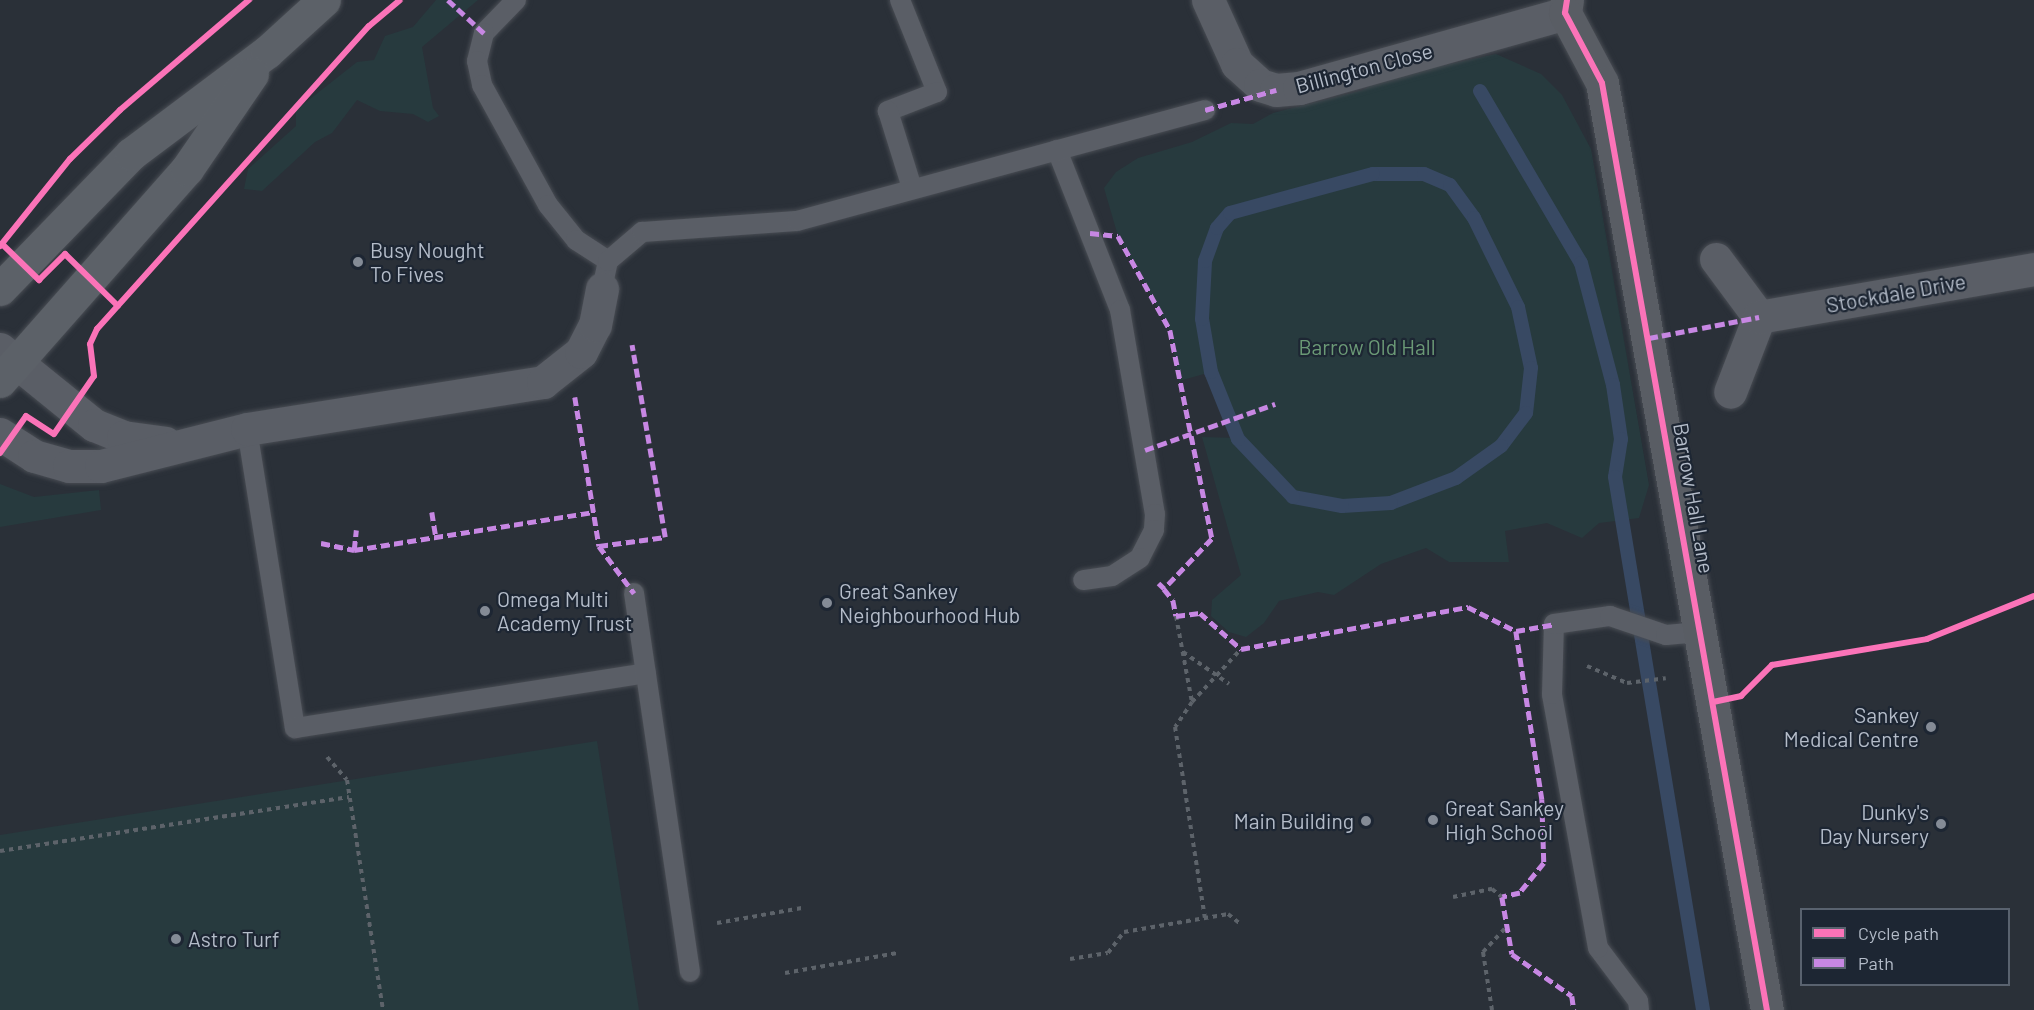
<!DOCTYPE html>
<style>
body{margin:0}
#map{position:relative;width:2034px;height:1010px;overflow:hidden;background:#2a3038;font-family:Barlow,sans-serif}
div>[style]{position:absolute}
.green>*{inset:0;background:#273a3e}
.stream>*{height:14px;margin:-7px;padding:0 7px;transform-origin:7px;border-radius:7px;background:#384963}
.path>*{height:4px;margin-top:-2px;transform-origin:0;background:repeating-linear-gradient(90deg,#5d636a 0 4.5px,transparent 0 9px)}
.roads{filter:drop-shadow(0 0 2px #484c53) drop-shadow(0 0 2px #484c53)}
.lane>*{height:20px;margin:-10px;padding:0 10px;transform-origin:10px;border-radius:10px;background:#5a5e66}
.street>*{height:33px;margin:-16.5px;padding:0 16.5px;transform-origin:16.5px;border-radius:16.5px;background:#5a5e66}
.secondary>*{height:33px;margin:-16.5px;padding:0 16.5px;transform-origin:16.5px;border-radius:16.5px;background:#595d64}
.primary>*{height:33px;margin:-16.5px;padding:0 16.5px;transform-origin:16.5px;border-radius:16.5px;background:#5c6168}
.quiet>*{height:4.5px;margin-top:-2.25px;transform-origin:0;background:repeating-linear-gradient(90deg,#c787e3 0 9px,transparent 0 13.5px)}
.cycleway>*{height:6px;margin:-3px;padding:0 3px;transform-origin:3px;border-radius:3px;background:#fb73b8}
.dots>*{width:16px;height:16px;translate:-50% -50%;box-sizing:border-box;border:3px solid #1d2633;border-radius:50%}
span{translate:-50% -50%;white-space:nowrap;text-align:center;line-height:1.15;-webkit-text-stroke:4.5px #1d2633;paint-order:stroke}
.street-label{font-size:21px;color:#b4bcc9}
.poi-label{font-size:21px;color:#b4bcc9}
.left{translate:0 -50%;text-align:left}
.right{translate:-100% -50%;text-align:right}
.park-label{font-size:21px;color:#6b9a76}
.legend{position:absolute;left:1800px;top:908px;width:210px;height:78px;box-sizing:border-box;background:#1d2633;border:2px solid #59626f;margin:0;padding:8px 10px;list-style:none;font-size:18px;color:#b4bcc9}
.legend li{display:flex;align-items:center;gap:12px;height:30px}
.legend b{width:30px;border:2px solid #59626f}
</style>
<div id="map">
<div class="green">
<div style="clip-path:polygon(436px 0,478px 0,422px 47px,433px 108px,439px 116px,428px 122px,413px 114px,380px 111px,357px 100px,332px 133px,315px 142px,262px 191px,244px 189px,248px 169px,296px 126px,296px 110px,357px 62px,374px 60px,385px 36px,413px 27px)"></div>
<div style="clip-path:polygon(1496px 54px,1541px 74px,1562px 95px,1591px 149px,1649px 485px,1639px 518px,1599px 523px,1582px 538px,1547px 523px,1505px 531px,1509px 562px,1449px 562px,1426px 548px,1381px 564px,1334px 595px,1318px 592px,1279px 601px,1264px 623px,1246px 637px,1229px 632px,1211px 616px,1212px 600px,1241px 575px,1202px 437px,1238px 438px,1211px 372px,1179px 381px,1170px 330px,1118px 236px,1104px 188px,1116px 172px,1138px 158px,1192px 142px,1231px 123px,1253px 124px,1273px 113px,1363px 90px,1379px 79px)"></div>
<div style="clip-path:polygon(0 484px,34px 497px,99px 490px,101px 510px,0 527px)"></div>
<div style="clip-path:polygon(597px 741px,639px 1010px,0 1010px,0 835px)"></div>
</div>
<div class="stream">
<div style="left:1480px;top:91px;width:199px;rotate:59.6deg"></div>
<div style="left:1581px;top:263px;width:126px;rotate:75.3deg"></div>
<div style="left:1613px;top:385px;width:55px;rotate:81.6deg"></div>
<div style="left:1621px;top:439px;width:38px;rotate:99deg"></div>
<div style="left:1615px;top:477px;width:540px;rotate:80.62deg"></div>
<div style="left:1373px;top:174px;width:51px"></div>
<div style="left:1424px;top:174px;width:28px;rotate:23deg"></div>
<div style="left:1450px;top:185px;width:41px;rotate:54deg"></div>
<div style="left:1474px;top:218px;width:99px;rotate:63.7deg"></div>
<div style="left:1518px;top:307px;width:62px;rotate:78deg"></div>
<div style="left:1531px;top:368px;width:45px;rotate:96.3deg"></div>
<div style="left:1526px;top:413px;width:41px;rotate:127.1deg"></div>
<div style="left:1501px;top:446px;width:55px;rotate:144.6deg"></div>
<div style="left:1456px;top:478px;width:70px;rotate:159deg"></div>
<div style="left:1391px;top:503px;width:49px;rotate:176.5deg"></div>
<div style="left:1342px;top:506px;width:50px;rotate:-169.6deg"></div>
<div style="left:1293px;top:497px;width:80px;rotate:-133.5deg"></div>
<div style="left:1238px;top:439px;width:72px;rotate:-111.9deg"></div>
<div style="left:1211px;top:372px;width:54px;rotate:-99.6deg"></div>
<div style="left:1202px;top:319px;width:58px;rotate:-87deg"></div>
<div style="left:1205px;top:261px;width:35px;rotate:-70deg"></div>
<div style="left:1217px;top:228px;width:20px;rotate:-49deg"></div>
<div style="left:1230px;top:213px;width:148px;rotate:-15.3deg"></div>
</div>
<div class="path">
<div style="left:1176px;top:616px;width:87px;rotate:79.5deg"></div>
<div style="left:1192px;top:702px;width:30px;rotate:124deg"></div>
<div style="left:1175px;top:727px;width:193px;rotate:81.1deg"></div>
<div style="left:1183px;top:652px;width:56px;rotate:34.8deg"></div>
<div style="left:1587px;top:666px;width:43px;rotate:23deg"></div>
<div style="left:1627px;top:683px;width:39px;rotate:-7deg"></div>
<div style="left:1192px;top:702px;width:72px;rotate:-47.2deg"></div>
<div style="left:327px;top:757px;width:30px;rotate:49deg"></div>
<div style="left:347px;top:780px;width:233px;rotate:81.1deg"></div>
<div style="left:0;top:851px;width:353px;rotate:-8.8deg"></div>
<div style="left:1453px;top:897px;width:40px;rotate:-12deg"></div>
<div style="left:1492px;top:889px;width:13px;rotate:39deg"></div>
<div style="left:717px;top:923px;width:86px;rotate:-10deg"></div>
<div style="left:1070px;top:959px;width:38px;rotate:-9deg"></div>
<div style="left:1108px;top:953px;width:26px;rotate:-53deg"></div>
<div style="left:1124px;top:932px;width:106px;rotate:-9.8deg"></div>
<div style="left:1228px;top:914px;width:14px;rotate:39deg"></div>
<div style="left:785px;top:973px;width:114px;rotate:-10.1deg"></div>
<div style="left:1492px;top:1010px;width:59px;rotate:-98.8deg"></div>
<div style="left:1483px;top:952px;width:35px;rotate:-47deg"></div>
</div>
<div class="roads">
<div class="lane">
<div style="left:516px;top:0;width:46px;rotate:134.1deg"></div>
<div style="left:484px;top:33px;width:29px;rotate:104deg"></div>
<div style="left:477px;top:61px;width:25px;rotate:78deg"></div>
<div style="left:482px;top:85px;width:137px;rotate:61.2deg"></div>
<div style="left:548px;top:205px;width:45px;rotate:51.3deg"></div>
<div style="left:576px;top:240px;width:38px;rotate:33deg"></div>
<div style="left:900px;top:0;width:99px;rotate:68.1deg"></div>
<div style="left:937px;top:92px;width:53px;rotate:158.8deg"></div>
<div style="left:888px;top:111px;width:81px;rotate:72.7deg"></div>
<div style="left:1057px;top:150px;width:172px;rotate:68.5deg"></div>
<div style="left:1120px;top:310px;width:207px;rotate:80.3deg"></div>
<div style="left:1155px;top:514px;width:16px;rotate:94deg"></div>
<div style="left:1154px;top:530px;width:31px;rotate:117deg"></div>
<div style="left:1140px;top:558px;width:33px;rotate:147deg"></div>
<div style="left:1112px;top:576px;width:29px;rotate:172deg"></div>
<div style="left:602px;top:289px;width:29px;rotate:-78deg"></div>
<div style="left:608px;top:261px;width:45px;rotate:-40.5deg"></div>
<div style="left:642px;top:232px;width:155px;rotate:-4.1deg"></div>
<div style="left:797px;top:221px;width:423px;rotate:-15.2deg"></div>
<div style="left:247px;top:429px;width:303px;rotate:80.9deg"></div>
<div style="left:295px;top:728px;width:355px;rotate:-8.9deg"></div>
<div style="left:634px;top:593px;width:383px;rotate:81.6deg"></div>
<div style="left:1639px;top:1010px;width:9px;rotate:-96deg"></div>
<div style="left:1638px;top:1001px;width:66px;rotate:-127deg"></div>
<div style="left:1598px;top:948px;width:258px;rotate:-100.3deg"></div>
<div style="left:1552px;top:694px;width:70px;rotate:-88.4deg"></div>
<div style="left:1554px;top:624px;width:57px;rotate:-8.1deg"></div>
<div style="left:1610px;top:616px;width:59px;rotate:18.7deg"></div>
<div style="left:1666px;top:635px;width:34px;rotate:-5deg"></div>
</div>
<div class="street">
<div style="left:1208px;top:0;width:70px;rotate:65.6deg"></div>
<div style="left:1237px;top:64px;width:31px;rotate:42deg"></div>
<div style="left:1260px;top:85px;width:17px;rotate:17deg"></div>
<div style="left:1276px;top:90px;width:23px;rotate:-5deg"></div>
<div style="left:1299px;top:88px;width:276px;rotate:-15.7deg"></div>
<div style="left:1716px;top:259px;width:72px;rotate:53.4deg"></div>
<div style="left:1759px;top:317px;width:80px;rotate:111.1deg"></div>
<div style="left:1759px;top:317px;width:279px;rotate:-9.9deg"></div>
<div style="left:0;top:349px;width:121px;rotate:39deg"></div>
<div style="left:94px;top:425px;width:31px;rotate:22deg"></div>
<div style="left:123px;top:437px;width:43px;rotate:7.9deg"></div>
<div style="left:0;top:434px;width:40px;rotate:32.9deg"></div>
<div style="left:34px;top:456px;width:36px;rotate:16deg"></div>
<div style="left:69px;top:466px;width:32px"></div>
<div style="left:101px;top:466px;width:151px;rotate:-14.2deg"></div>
<div style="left:247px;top:429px;width:300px;rotate:-9deg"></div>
<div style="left:543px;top:382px;width:48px;rotate:-38.3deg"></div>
<div style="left:581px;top:352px;width:30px;rotate:-63deg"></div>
<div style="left:595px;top:325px;width:37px;rotate:-79deg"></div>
</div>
<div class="secondary">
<div style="left:1567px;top:0;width:13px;rotate:99deg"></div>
<div style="left:1565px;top:13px;width:79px;rotate:62.1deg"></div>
<div style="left:1602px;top:83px;width:942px;rotate:79.91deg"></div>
</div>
<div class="primary">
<div style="left:0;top:289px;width:188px;rotate:-45.9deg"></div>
<div style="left:131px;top:154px;width:170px;rotate:-36.9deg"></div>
<div style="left:267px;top:52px;width:77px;rotate:-42.4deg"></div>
<div style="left:0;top:381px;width:283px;rotate:-48.6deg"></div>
<div style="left:187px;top:169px;width:115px;rotate:-55.6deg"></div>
</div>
</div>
<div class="quiet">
<div style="left:448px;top:0;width:49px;rotate:42.5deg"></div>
<div style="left:1205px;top:110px;width:74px;rotate:-15.7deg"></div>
<div style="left:1090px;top:233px;width:28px;rotate:6deg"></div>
<div style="left:1118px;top:236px;width:107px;rotate:61deg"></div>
<div style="left:1170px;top:330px;width:213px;rotate:78.6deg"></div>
<div style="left:1212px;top:539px;width:69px;rotate:133.8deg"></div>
<div style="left:1164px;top:589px;width:8px;rotate:-135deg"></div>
<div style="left:1649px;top:338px;width:112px;rotate:-10.8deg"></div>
<div style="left:575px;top:397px;width:151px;rotate:80.8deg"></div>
<div style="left:599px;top:546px;width:59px;rotate:53.3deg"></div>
<div style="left:1145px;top:450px;width:138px;rotate:-19.5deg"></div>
<div style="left:432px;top:512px;width:25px;rotate:81deg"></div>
<div style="left:321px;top:543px;width:34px;rotate:12deg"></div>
<div style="left:354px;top:550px;width:242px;rotate:-9deg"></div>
<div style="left:599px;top:546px;width:67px;rotate:-7.8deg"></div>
<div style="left:665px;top:537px;width:195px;rotate:-99.8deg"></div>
<div style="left:354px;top:550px;width:20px;rotate:-84deg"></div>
<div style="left:1164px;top:589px;width:14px;rotate:51deg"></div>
<div style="left:1173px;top:600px;width:16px;rotate:79deg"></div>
<div style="left:1176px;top:616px;width:24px;rotate:-7deg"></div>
<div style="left:1200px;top:613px;width:55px;rotate:41.3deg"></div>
<div style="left:1241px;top:649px;width:231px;rotate:-10.5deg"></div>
<div style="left:1468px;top:607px;width:54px;rotate:26.6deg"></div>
<div style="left:1516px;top:631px;width:39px;rotate:-10deg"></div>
<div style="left:1516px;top:631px;width:170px;rotate:81.2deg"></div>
<div style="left:1542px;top:799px;width:64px;rotate:88.2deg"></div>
<div style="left:1544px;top:863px;width:38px;rotate:129deg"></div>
<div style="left:1520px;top:893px;width:18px;rotate:167deg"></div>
<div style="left:1502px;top:897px;width:58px;rotate:80deg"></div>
<div style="left:1512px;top:954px;width:73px;rotate:35deg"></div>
<div style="left:1572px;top:996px;width:14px;rotate:82deg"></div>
</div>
<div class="cycleway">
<div style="left:1567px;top:0;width:13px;rotate:99deg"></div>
<div style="left:1565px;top:13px;width:79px;rotate:62.1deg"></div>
<div style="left:1602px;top:83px;width:942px;rotate:79.91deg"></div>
<div style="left:2px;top:244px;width:52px;rotate:44.2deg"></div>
<div style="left:39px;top:280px;width:37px;rotate:-45deg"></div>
<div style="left:65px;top:254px;width:74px;rotate:44.5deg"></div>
<div style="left:0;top:246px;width:112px;rotate:-51.2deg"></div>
<div style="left:70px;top:159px;width:70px;rotate:-44.4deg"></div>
<div style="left:120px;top:110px;width:170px;rotate:-40.5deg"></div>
<div style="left:0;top:453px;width:45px;rotate:-54.9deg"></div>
<div style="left:26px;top:416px;width:33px;rotate:33deg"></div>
<div style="left:54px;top:434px;width:70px;rotate:-55.4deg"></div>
<div style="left:94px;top:376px;width:32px;rotate:-97deg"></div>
<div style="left:90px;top:344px;width:17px;rotate:-65deg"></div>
<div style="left:97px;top:329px;width:407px;rotate:-48.1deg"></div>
<div style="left:369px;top:26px;width:40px;rotate:-40deg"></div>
<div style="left:1713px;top:702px;width:29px;rotate:-12deg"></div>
<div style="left:1741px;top:696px;width:44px;rotate:-45deg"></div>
<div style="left:1772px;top:665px;width:157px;rotate:-9.5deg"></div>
<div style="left:1927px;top:639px;width:115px;rotate:-21.9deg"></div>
</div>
<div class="dots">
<div style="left:358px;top:262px;background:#848b96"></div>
<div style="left:827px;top:603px;background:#848b96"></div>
<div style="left:485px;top:611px;background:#848b96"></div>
<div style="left:1931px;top:727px;background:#848b96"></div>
<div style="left:1433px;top:820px;background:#848b96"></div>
<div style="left:1366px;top:821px;background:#848b96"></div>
<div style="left:1941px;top:824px;background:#848b96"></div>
<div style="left:176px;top:939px;background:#848b96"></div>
</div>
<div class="street-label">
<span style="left:1364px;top:68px;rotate:-15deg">Billington Close</span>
<span style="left:1896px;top:293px;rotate:-10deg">Stockdale Drive</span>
<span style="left:1694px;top:498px;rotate:80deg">Barrow Hall Lane</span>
</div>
<div class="poi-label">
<span class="left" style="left:370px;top:262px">Busy Nought<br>To Fives</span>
<span class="left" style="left:839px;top:603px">Great Sankey<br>Neighbourhood Hub</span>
<span class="left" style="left:497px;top:611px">Omega Multi<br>Academy Trust</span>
<span class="right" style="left:1919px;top:727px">Sankey<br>Medical Centre</span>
<span class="left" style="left:1445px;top:820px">Great Sankey<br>High School</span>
<span class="right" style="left:1929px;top:824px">Dunky's<br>Day Nursery</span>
<span class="right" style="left:1354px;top:821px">Main Building</span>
<span class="left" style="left:188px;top:939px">Astro Turf</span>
</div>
<div class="park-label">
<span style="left:1367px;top:347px">Barrow Old Hall</span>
</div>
<ul class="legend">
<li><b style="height:8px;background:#fb73b8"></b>Cycle path</li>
<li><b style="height:8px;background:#c787e3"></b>Path</li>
</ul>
</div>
